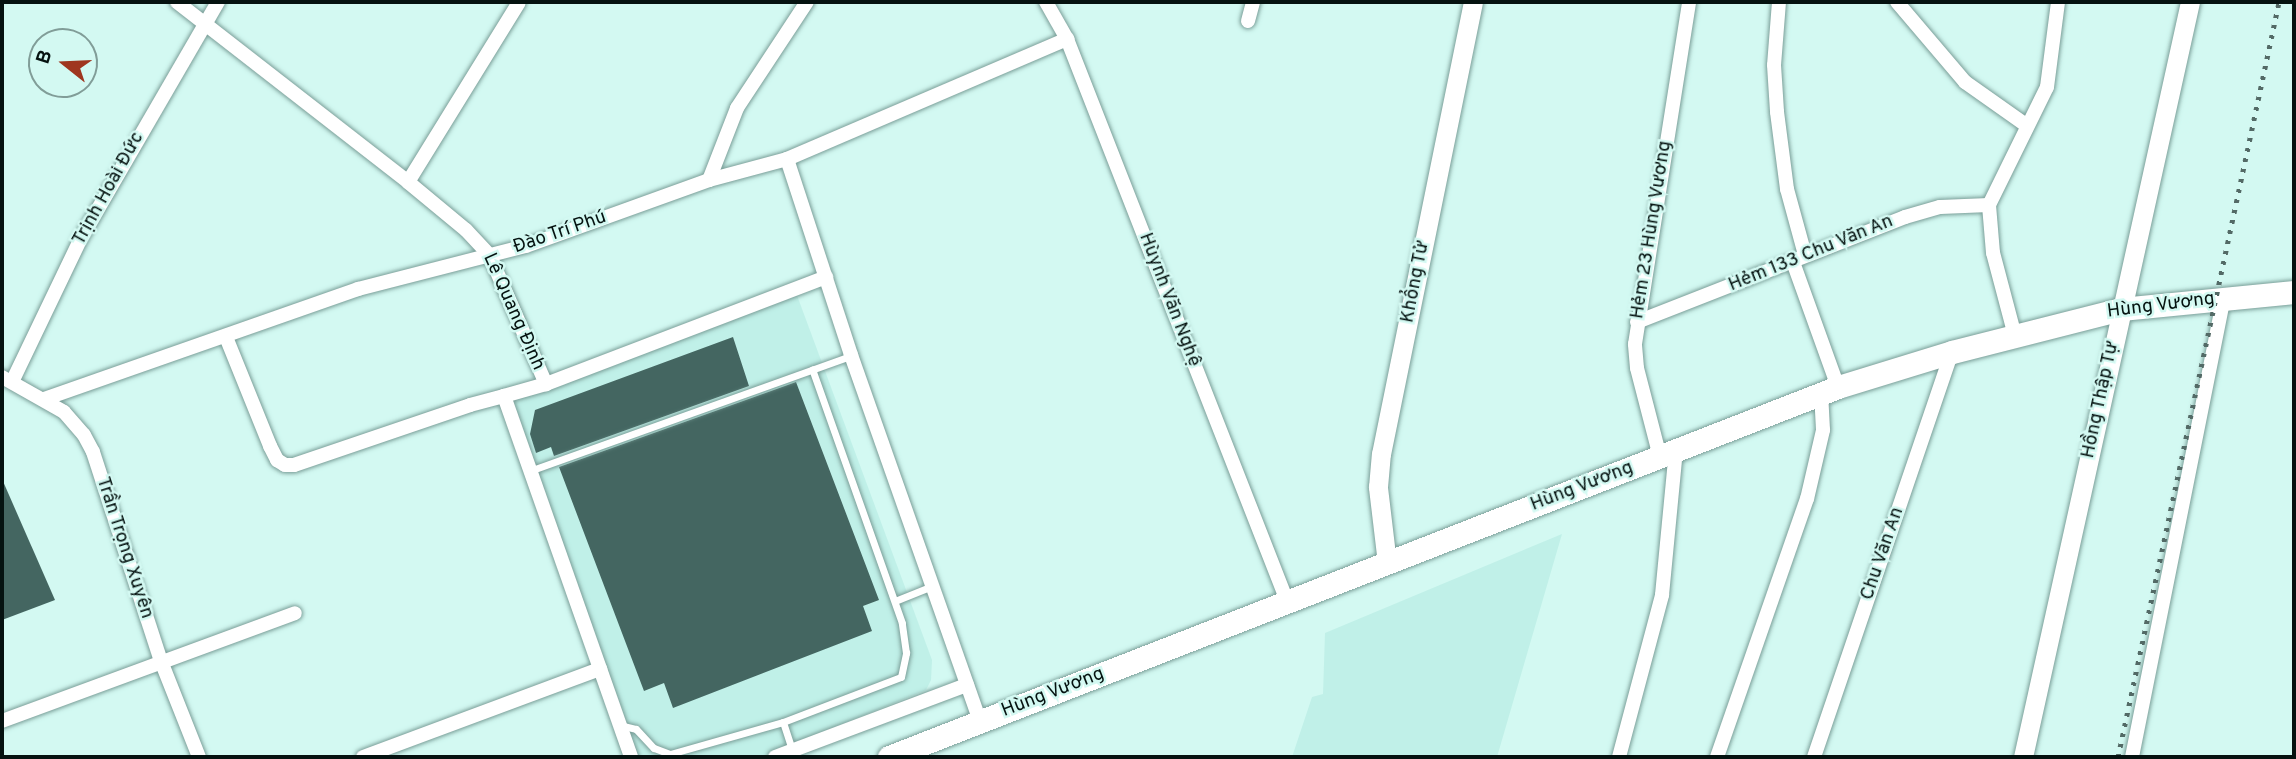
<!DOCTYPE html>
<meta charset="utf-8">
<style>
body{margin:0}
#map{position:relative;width:2296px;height:759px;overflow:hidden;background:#d3f9f2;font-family:Overpass,sans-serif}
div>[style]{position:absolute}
.built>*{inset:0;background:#c0f0e8}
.building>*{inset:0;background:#446661}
.roads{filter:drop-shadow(0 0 2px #7a9e98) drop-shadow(0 0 2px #7a9e98)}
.service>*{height:7px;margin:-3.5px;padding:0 3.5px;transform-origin:3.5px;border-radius:3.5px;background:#fff}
.minor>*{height:14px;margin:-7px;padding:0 7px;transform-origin:7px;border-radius:7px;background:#fff}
.tertiary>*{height:19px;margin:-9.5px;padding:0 9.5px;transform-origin:9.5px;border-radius:9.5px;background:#fff}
.primary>*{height:23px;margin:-11.5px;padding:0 11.5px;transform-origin:11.5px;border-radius:11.5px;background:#fff}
.rail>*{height:5px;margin-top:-2.5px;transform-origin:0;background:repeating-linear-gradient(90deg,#536a66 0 3.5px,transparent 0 10.5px)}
span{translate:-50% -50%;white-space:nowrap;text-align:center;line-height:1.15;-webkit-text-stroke:5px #d3f9f2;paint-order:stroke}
.street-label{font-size:19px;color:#051210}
.frame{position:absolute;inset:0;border:4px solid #051210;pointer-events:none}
.north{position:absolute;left:28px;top:28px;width:70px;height:70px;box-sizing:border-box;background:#d3f9f2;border:2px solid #819d98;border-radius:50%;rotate:288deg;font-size:19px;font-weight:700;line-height:28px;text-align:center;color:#051210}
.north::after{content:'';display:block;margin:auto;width:24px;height:32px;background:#9f361f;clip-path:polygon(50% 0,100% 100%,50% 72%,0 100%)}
</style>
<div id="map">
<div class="built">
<div style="clip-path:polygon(795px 290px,932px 660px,931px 680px,926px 690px,760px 757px,629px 757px,514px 401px)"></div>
<div style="clip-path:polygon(1562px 534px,1497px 757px,1292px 757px,1312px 697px,1323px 694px,1325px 633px)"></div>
</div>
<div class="building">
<div style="clip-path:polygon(733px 337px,749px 386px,554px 456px,551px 447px,536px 453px,530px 434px,535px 410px)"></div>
<div style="clip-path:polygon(796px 382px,879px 600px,863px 606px,872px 631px,673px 708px,664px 683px,644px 691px,559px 467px)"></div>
<div style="clip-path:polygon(2px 479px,55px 600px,2px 620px)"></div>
</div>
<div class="roads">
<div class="service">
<div style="left:532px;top:470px;width:339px;rotate:-19.7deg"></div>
<div style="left:895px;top:601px;width:40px;rotate:-22deg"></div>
<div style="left:783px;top:722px;width:33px;rotate:72deg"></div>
<div style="left:619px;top:725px;width:17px;rotate:13deg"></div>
<div style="left:636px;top:729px;width:26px;rotate:47deg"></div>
<div style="left:654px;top:748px;width:17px;rotate:21deg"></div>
<div style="left:670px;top:754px;width:117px;rotate:-15.8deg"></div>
<div style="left:783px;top:722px;width:126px;rotate:-20.9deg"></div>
<div style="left:901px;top:677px;width:25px;rotate:-78deg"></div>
<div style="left:906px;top:653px;width:30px;rotate:-98deg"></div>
<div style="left:902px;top:623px;width:269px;rotate:-109.5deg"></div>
</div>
<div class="minor">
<div style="left:177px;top:2px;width:293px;rotate:37.9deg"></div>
<div style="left:408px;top:182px;width:75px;rotate:39.6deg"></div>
<div style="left:466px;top:230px;width:35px;rotate:47deg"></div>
<div style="left:490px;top:256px;width:140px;rotate:66.4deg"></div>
<div style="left:546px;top:384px;width:44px;rotate:164.1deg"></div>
<div style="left:504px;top:396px;width:383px;rotate:70.6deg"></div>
<div style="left:1046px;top:2px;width:43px;rotate:60.4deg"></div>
<div style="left:1067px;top:39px;width:604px;rotate:68.62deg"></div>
<div style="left:1779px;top:2px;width:63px;rotate:94.5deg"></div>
<div style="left:1774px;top:65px;width:47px;rotate:86.3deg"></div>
<div style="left:1777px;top:112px;width:78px;rotate:82.6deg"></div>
<div style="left:1787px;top:189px;width:68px;rotate:74.7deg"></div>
<div style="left:1897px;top:2px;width:105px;rotate:49.6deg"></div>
<div style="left:1965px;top:82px;width:75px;rotate:35.2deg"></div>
<div style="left:1248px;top:21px;width:20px;rotate:-75deg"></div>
<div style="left:787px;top:159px;width:206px;rotate:71.9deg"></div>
<div style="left:851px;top:355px;width:389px;rotate:70.6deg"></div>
<div style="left:709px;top:180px;width:77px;rotate:-68.7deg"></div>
<div style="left:737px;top:108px;width:127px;rotate:-56.6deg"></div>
<div style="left:408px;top:182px;width:211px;rotate:-58.3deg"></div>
<div style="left:1793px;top:262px;width:133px;rotate:70.2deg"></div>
<div style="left:1637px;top:322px;width:288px;rotate:-21.4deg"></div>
<div style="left:1905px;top:217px;width:36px;rotate:-16deg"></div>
<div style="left:1940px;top:207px;width:49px;rotate:-2.3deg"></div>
<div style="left:2015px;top:336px;width:86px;rotate:-104.8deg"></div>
<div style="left:1993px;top:253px;width:48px;rotate:-94.8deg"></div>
<div style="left:1989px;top:205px;width:131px;rotate:-63.8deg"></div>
<div style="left:2047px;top:87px;width:86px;rotate:-82.6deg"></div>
<div style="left:226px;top:337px;width:118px;rotate:68deg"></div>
<div style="left:270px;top:446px;width:16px;rotate:63deg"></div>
<div style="left:277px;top:460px;width:9px;rotate:32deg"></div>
<div style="left:285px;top:465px;width:9px"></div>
<div style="left:294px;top:465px;width:186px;rotate:-18.8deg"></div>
<div style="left:470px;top:405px;width:35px;rotate:-15deg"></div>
<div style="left:2px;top:377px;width:71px;rotate:29.4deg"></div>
<div style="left:64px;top:412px;width:30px;rotate:49deg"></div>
<div style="left:84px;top:435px;width:19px;rotate:62deg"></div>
<div style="left:93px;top:452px;width:220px;rotate:72deg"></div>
<div style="left:161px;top:661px;width:103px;rotate:68.4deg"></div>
<div style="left:12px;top:382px;width:157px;rotate:-64.4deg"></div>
<div style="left:80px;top:240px;width:275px;rotate:-59.9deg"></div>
<div style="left:546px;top:384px;width:300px;rotate:-20.9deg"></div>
<div style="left:44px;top:399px;width:333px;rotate:-19.3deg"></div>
<div style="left:358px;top:289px;width:173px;rotate:-14.4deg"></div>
<div style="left:526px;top:246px;width:195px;rotate:-19.8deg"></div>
<div style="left:709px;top:180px;width:81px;rotate:-15.1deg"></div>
<div style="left:787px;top:159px;width:305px;rotate:-23.2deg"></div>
<div style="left:1660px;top:457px;width:92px;rotate:-104.5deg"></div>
<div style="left:1637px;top:368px;width:24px;rotate:-95deg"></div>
<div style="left:1635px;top:344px;width:346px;rotate:-81deg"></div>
<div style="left:2px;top:721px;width:312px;rotate:-20.2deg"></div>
<div style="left:363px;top:757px;width:253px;rotate:-20.4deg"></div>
<div style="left:775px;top:757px;width:205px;rotate:-20.6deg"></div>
<div style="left:1619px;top:757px;width:168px;rotate:-75.1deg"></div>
<div style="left:1662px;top:595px;width:146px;rotate:-84.5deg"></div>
<div style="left:1717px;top:757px;width:273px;rotate:-70.8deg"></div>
<div style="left:1807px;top:499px;width:71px;rotate:-76.9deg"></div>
<div style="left:1823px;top:430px;width:37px;rotate:-93deg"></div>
<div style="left:1814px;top:757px;width:428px;rotate:-71.2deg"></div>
<div style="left:2132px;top:757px;width:468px;rotate:-78.7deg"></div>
</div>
<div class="tertiary">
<div style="left:1387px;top:563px;width:77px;rotate:-96.8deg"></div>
<div style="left:1378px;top:487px;width:33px;rotate:-85deg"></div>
<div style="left:1381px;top:454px;width:461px;rotate:-78.5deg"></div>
<div style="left:2023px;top:757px;width:773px;rotate:-77.53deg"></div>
</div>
<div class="primary">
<div style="left:889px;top:757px;width:1019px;rotate:-21.3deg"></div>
<div style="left:1838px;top:387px;width:119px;rotate:-17.1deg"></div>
<div style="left:1952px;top:352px;width:174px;rotate:-14.3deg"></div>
<div style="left:2121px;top:309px;width:174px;rotate:-5.6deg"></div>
</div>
</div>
<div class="rail">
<div style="left:2118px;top:757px;width:772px;rotate:-77.96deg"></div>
</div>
<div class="street-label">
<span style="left:109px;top:189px;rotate:-61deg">Trịnh Hoài Đức</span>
<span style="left:1652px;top:230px;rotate:-81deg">Hẻm 23 Hùng Vương</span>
<span style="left:560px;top:233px;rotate:-19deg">Đào Trí Phú</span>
<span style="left:1811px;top:254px;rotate:-22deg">Hẻm 133 Chu Văn An</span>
<span style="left:1416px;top:282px;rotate:-79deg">Khổng Tử</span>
<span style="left:1169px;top:300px;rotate:69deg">Hùynh Văn Nghệ</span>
<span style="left:2161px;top:306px;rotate:-7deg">Hùng Vương</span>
<span style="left:513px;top:312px;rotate:66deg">Lê Quang Định</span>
<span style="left:2101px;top:400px;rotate:-78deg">Hồng Thập Tự</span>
<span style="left:1582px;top:487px;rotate:-21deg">Hùng Vương</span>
<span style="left:124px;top:548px;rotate:72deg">Trần Trọng Xuyên</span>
<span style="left:1883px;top:554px;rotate:-71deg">Chu Văn An</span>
<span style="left:1053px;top:693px;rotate:-21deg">Hùng Vương</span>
</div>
<div class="frame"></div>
<div class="north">B</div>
</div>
